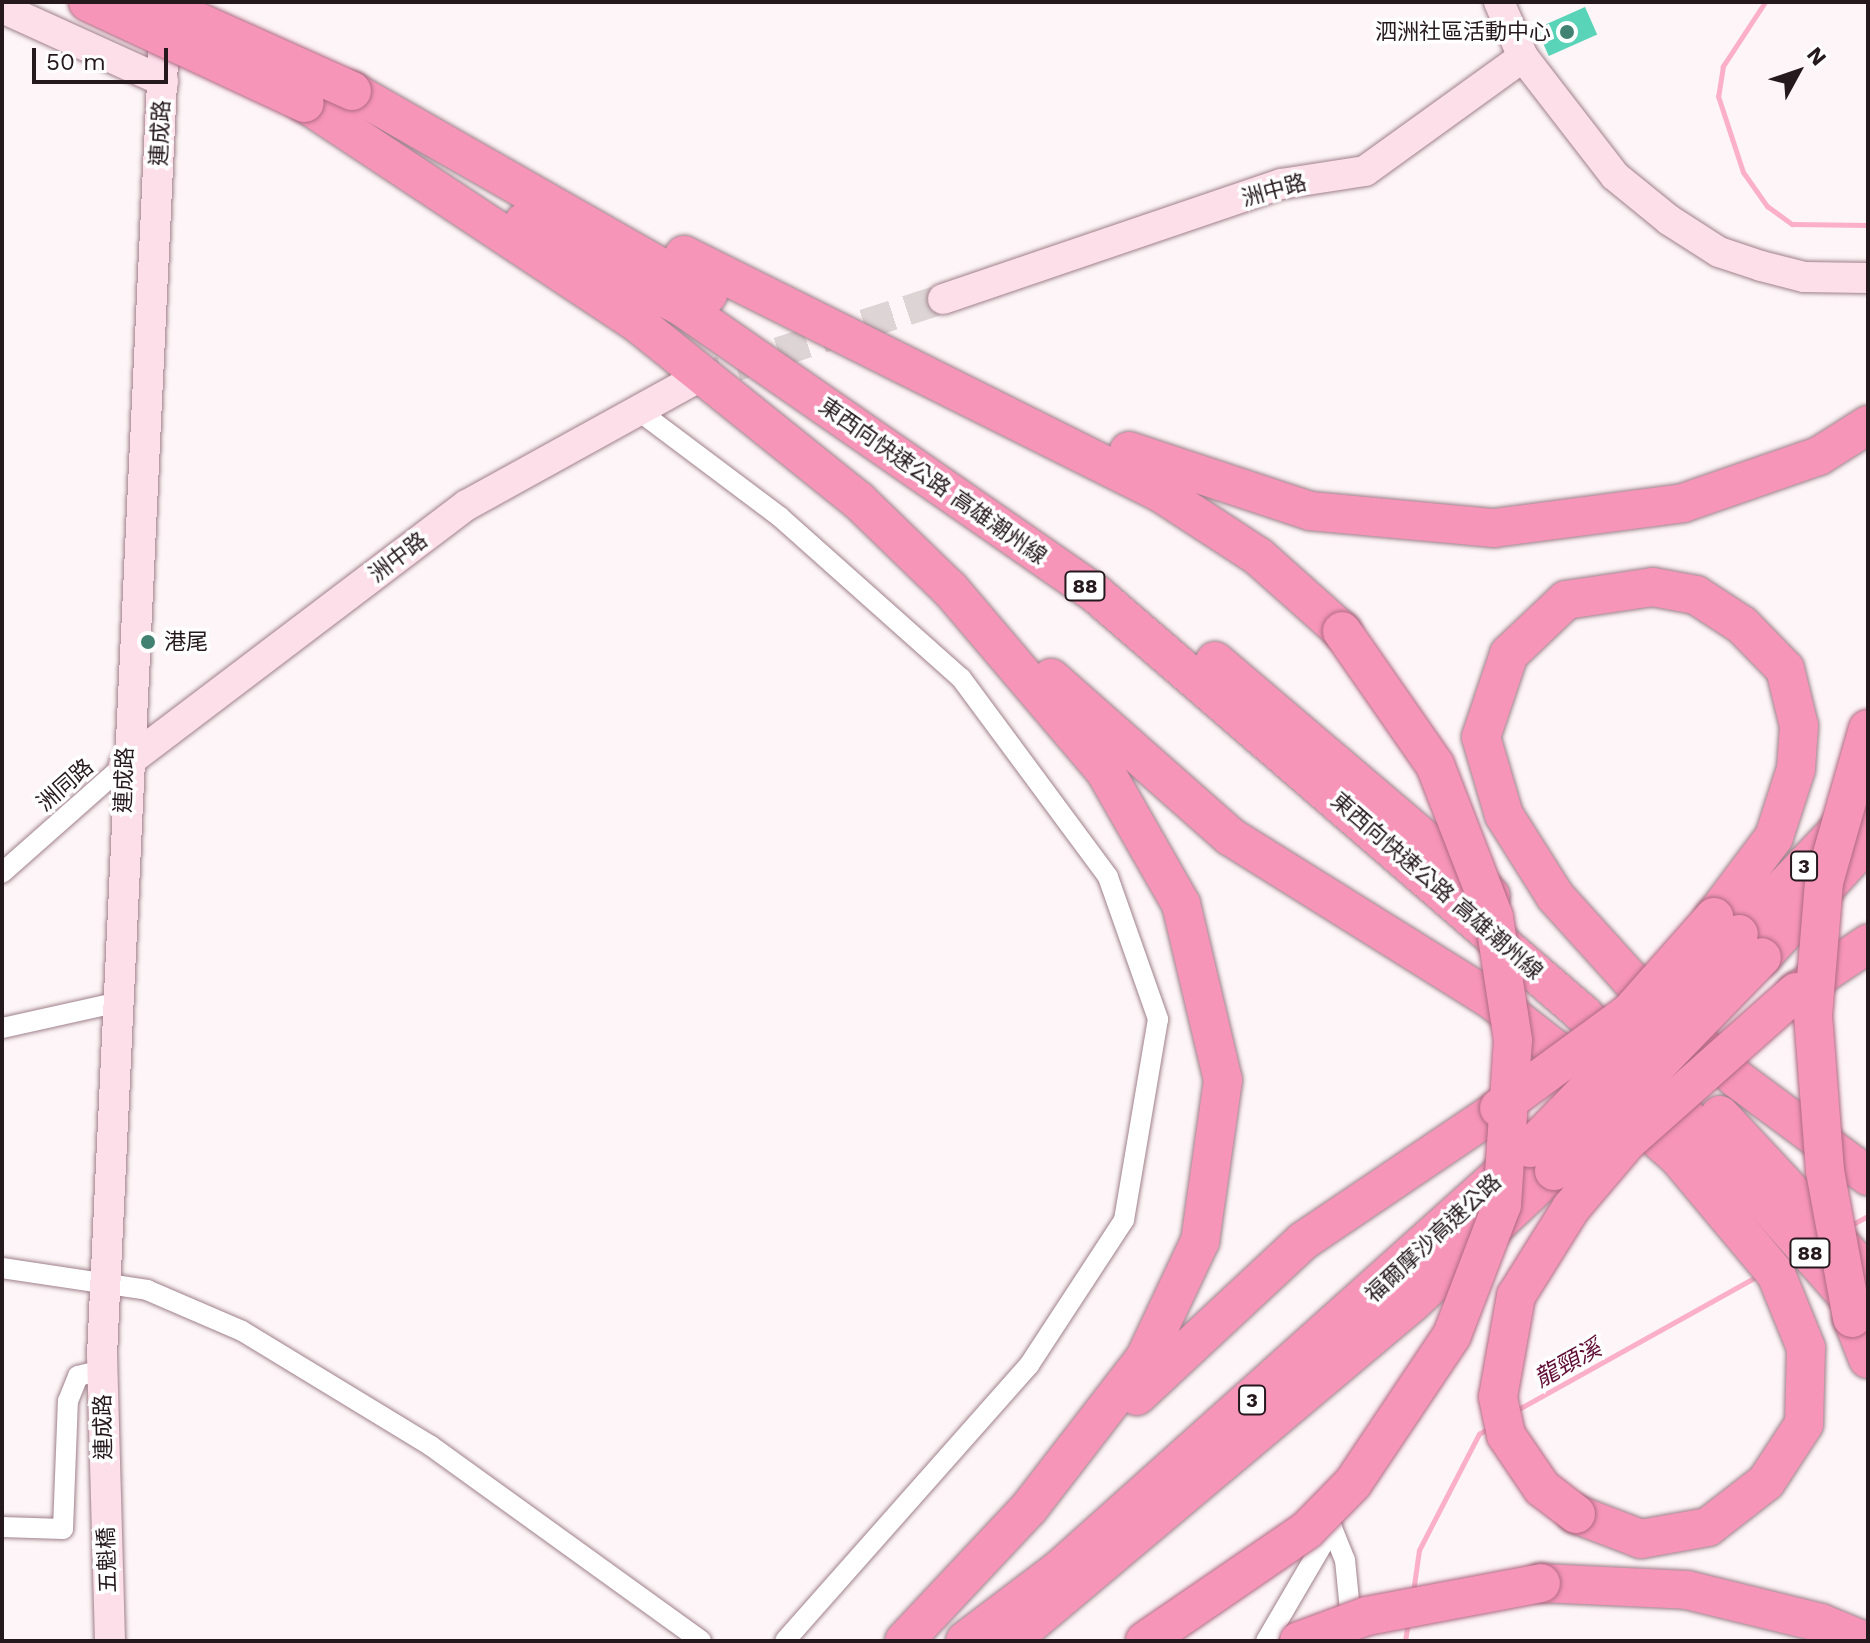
<!DOCTYPE html>
<meta charset="utf-8">
<style>
body{margin:0}
#map{position:relative;width:1870px;height:1643px;overflow:hidden;background:#fdf5f7;font-family:"Work Sans","Noto Sans TC",sans-serif}
div>[style]{position:absolute}
.stream>*{height:5px;margin:-2.5px;padding:0 2.5px;transform-origin:2.5px;border-radius:2.5px;background:#fbafc9}
.building>*{inset:0;background:#59d4b8;transform-origin:0 0}
.secondary-tunnel>*{height:30px;margin-top:-15px;transform-origin:0;background:repeating-linear-gradient(90deg,#ddd4d6 0 30px,transparent 0 45px)}
.roads{filter:drop-shadow(0 0 2px #9f808a) drop-shadow(0 0 2px #9f808a)}
.street>*{height:20px;margin:-10px;padding:0 10px;transform-origin:10px;border-radius:10px;background:#fff}
.secondary>*{height:30px;margin:-15px;padding:0 15px;transform-origin:15px;border-radius:15px;background:#fddfea}
.highway>*{height:38px;margin:-19px;padding:0 19px;transform-origin:19px;border-radius:19px;background:#f795b8}
.bridges{filter:drop-shadow(0 0 2px #ae6a82) drop-shadow(0 0 2px #ae6a82)}
.highway-bridge>*{height:38px;margin:-19px;padding:0 19px;transform-origin:19px;border-radius:19px;background:#f795b8}
.dots>*{width:22px;height:22px;translate:-50% -50%;box-sizing:border-box;border:4px solid #fff;border-radius:50%}
span{translate:-50% -50%;white-space:nowrap;text-align:center;line-height:1.15;-webkit-text-stroke:7px #fff;paint-order:stroke}
.shield-label span{padding:2px 6px;background:#fff;border:2px solid;border-radius:6px;-webkit-text-stroke-width:0}
.shield-label{font-size:20px;color:#25191d;font-weight:700}
.poi-label{font-size:22px;color:#25191d}
.right{translate:-100% -50%;text-align:right}
.left{translate:0 -50%;text-align:left}
.street-label{font-size:22px;color:#25191d}
.water-label{font-size:24px;color:#5f0d35;font-style:italic}
.frame{position:absolute;inset:0;border:4px solid #25191d;pointer-events:none}
.north{position:absolute;left:1758px;top:32px;width:80px;height:80px;-webkit-text-stroke:6px #fff;paint-order:stroke;rotate:50deg;font-size:22px;font-weight:700;line-height:32px;text-align:center;color:#25191d}
.north::after{content:'';display:block;margin:auto;width:28px;height:36px;background:#25191d;clip-path:polygon(50% 0,100% 100%,50% 72%,0 100%)}
.scale{position:absolute;left:32px;top:48px;width:136px;height:36px;box-sizing:border-box;border:4px solid #25191d;border-top:0;padding-left:10px;font-size:24px;line-height:28px;white-space:nowrap;color:#25191d;-webkit-text-stroke:6px #fff;paint-order:stroke}
</style>
<div id="map">
<div class="stream">
<div style="left:1765px;top:2px;width:77px;rotate:123.3deg"></div>
<div style="left:1723px;top:66px;width:30px;rotate:99deg"></div>
<div style="left:1718px;top:96px;width:80px;rotate:71.8deg"></div>
<div style="left:1743px;top:172px;width:42px;rotate:54.8deg"></div>
<div style="left:1767px;top:206px;width:31px;rotate:36deg"></div>
<div style="left:1792px;top:224px;width:76px;rotate:0.8deg"></div>
<div style="left:1851px;top:1225px;width:19px;rotate:-28deg"></div>
<div style="left:1515px;top:1411px;width:278px;rotate:-29.1deg"></div>
<div style="left:1413px;top:1592px;width:42px;rotate:-81.9deg"></div>
<div style="left:1419px;top:1550px;width:131px;rotate:-62.7deg"></div>
<div style="left:1479px;top:1434px;width:13px;rotate:-32deg"></div>
<div style="left:1405px;top:1641px;width:19px;rotate:-81deg"></div>
</div>
<div class="building">
<div style="left:1585px;top:7px;width:30px;height:53px;rotate:66deg"></div>
</div>
<div class="secondary-tunnel">
<div style="left:693px;top:380px;width:263px;rotate:-18deg"></div>
</div>
<div class="roads">
<div class="street">
<div style="left:639px;top:411px;width:176px;rotate:36.9deg"></div>
<div style="left:780px;top:517px;width:242px;rotate:41.7deg"></div>
<div style="left:961px;top:678px;width:247px;rotate:53.5deg"></div>
<div style="left:1108px;top:877px;width:151px;rotate:70.6deg"></div>
<div style="left:1158px;top:1019px;width:204px;rotate:99.6deg"></div>
<div style="left:1124px;top:1220px;width:173px;rotate:123.2deg"></div>
<div style="left:1029px;top:1365px;width:368px;rotate:131.5deg"></div>
<div style="left:2px;top:873px;width:163px;rotate:-41.5deg"></div>
<div style="left:2px;top:1028px;width:116px;rotate:-12.5deg"></div>
<div style="left:2px;top:1268px;width:147px;rotate:8.6deg"></div>
<div style="left:147px;top:1290px;width:103px;rotate:23.3deg"></div>
<div style="left:242px;top:1331px;width:221px;rotate:31.3deg"></div>
<div style="left:431px;top:1446px;width:333px;rotate:35.8deg"></div>
<div style="left:2px;top:1527px;width:61px;rotate:1.9deg"></div>
<div style="left:63px;top:1529px;width:128px;rotate:-87.8deg"></div>
<div style="left:68px;top:1401px;width:27px;rotate:-68deg"></div>
<div style="left:78px;top:1376px;width:25px;rotate:-14deg"></div>
<div style="left:1266px;top:1641px;width:131px;rotate:-59.7deg"></div>
<div style="left:1332px;top:1528px;width:35px;rotate:68deg"></div>
<div style="left:1345px;top:1560px;width:70px;rotate:84.3deg"></div>
</div>
<div class="secondary">
<div style="left:1499px;top:2px;width:60px;rotate:66.4deg"></div>
<div style="left:1523px;top:57px;width:150px;rotate:52.3deg"></div>
<div style="left:1615px;top:176px;width:70px;rotate:39.2deg"></div>
<div style="left:1669px;top:220px;width:59px;rotate:32.6deg"></div>
<div style="left:1719px;top:252px;width:44px;rotate:18.4deg"></div>
<div style="left:1761px;top:266px;width:44px;rotate:14.3deg"></div>
<div style="left:1804px;top:277px;width:64px;rotate:0.9deg"></div>
<div style="left:2px;top:8px;width:177px;rotate:24.4deg"></div>
<div style="left:943px;top:299px;width:357px;rotate:-18.8deg"></div>
<div style="left:1281px;top:184px;width:85px;rotate:-8.8deg"></div>
<div style="left:1365px;top:171px;width:195px;rotate:-35.8deg"></div>
<div style="left:124px;top:765px;width:430px;rotate:-37.2deg"></div>
<div style="left:467px;top:505px;width:258px;rotate:-28.9deg"></div>
<div style="left:110px;top:1641px;width:286px;rotate:-91.6deg"></div>
<div style="left:102px;top:1355px;width:1339px;rotate:-87.3deg"></div>
</div>
<div class="highway">
<div style="left:352px;top:91px;width:410px;rotate:29.7deg"></div>
<div style="left:305px;top:103px;width:402px;rotate:33.5deg"></div>
<div style="left:640px;top:325px;width:280px;rotate:38.8deg"></div>
<div style="left:858px;top:500px;width:128px;rotate:44.1deg"></div>
<div style="left:950px;top:589px;width:239px;rotate:49.6deg"></div>
<div style="left:1105px;top:771px;width:153px;rotate:60.3deg"></div>
<div style="left:1181px;top:904px;width:181px;rotate:76.6deg"></div>
<div style="left:1223px;top:1080px;width:163px;rotate:98.1deg"></div>
<div style="left:1200px;top:1241px;width:129px;rotate:115.2deg"></div>
<div style="left:1145px;top:1358px;width:188px;rotate:127.7deg"></div>
<div style="left:1030px;top:1507px;width:184px;rotate:133.2deg"></div>
<div style="left:524px;top:222px;width:179px;rotate:28.3deg"></div>
<div style="left:682px;top:307px;width:502px;rotate:34.7deg"></div>
<div style="left:1095px;top:593px;width:645px;rotate:40.78deg"></div>
<div style="left:1583px;top:1014px;width:179px;rotate:44.8deg"></div>
<div style="left:1710px;top:1140px;width:221px;rotate:48.7deg"></div>
<div style="left:684px;top:255px;width:533px;rotate:26.52deg"></div>
<div style="left:1161px;top:493px;width:117px;rotate:33.1deg"></div>
<div style="left:1259px;top:557px;width:111px;rotate:41.7deg"></div>
<div style="left:1129px;top:451px;width:191px;rotate:18.3deg"></div>
<div style="left:1310px;top:511px;width:185px;rotate:5.3deg"></div>
<div style="left:1494px;top:528px;width:191px;rotate:-7.5deg"></div>
<div style="left:1683px;top:503px;width:144px;rotate:-19.1deg"></div>
<div style="left:1819px;top:456px;width:58px;rotate:-32.3deg"></div>
<div style="left:1215px;top:661px;width:362px;rotate:40.4deg"></div>
<div style="left:1051px;top:678px;width:240px;rotate:41.5deg"></div>
<div style="left:1231px;top:837px;width:308px;rotate:32deg"></div>
<div style="left:1492px;top:1000px;width:80px;rotate:37.9deg"></div>
<div style="left:1555px;top:1049px;width:164px;rotate:41.3deg"></div>
<div style="left:1678px;top:1157px;width:153px;rotate:50.1deg"></div>
<div style="left:1776px;top:1274px;width:80px;rotate:67.9deg"></div>
<div style="left:1806px;top:1348px;width:76px;rotate:91.5deg"></div>
<div style="left:1804px;top:1424px;width:69px;rotate:123.2deg"></div>
<div style="left:1766px;top:1482px;width:73px;rotate:142.2deg"></div>
<div style="left:1708px;top:1527px;width:68px;rotate:169.8deg"></div>
<div style="left:1641px;top:1539px;width:70px;rotate:-159deg"></div>
<div style="left:1714px;top:917px;width:100px;rotate:-53.1deg"></div>
<div style="left:1774px;top:837px;width:71px;rotate:-72.1deg"></div>
<div style="left:1796px;top:769px;width:43px;rotate:-86deg"></div>
<div style="left:1799px;top:726px;width:59px;rotate:-103.8deg"></div>
<div style="left:1785px;top:669px;width:62px;rotate:-134.3deg"></div>
<div style="left:1742px;top:625px;width:55px;rotate:-146.9deg"></div>
<div style="left:1696px;top:595px;width:44px;rotate:-169.5deg"></div>
<div style="left:1653px;top:587px;width:88px;rotate:171.5deg"></div>
<div style="left:1566px;top:600px;width:79px;rotate:136.5deg"></div>
<div style="left:1509px;top:654px;width:88px;rotate:108.6deg"></div>
<div style="left:1481px;top:737px;width:81px;rotate:73.6deg"></div>
<div style="left:1504px;top:815px;width:96px;rotate:57.8deg"></div>
<div style="left:1555px;top:896px;width:112px;rotate:47.9deg"></div>
<div style="left:1630px;top:979px;width:146px;rotate:43.1deg"></div>
<div style="left:1737px;top:1079px;width:163px;rotate:36.5deg"></div>
<div style="left:1739px;top:934px;width:187px;rotate:-46.3deg"></div>
<div style="left:1762px;top:957px;width:157px;rotate:-47.6deg"></div>
<div style="left:1796px;top:992px;width:87px;rotate:-33.7deg"></div>
<div style="left:1720px;top:1115px;width:217px;rotate:47.1deg"></div>
<div style="left:1852px;top:1318px;width:44px;rotate:68.7deg"></div>
<div style="left:1137px;top:1396px;width:227px;rotate:-43deg"></div>
<div style="left:1303px;top:1241px;width:230px;rotate:-34deg"></div>
<div style="left:1541px;top:1583px;width:146px;rotate:2.7deg"></div>
<div style="left:1687px;top:1590px;width:138px;rotate:13.8deg"></div>
<div style="left:1821px;top:1623px;width:47px;rotate:22.7deg"></div>
<div style="left:965px;top:1641px;width:119px;rotate:-37.2deg"></div>
<div style="left:1060px;top:1569px;width:620px;rotate:-41.86deg"></div>
<div style="left:1010px;top:1641px;width:525px;rotate:-40.06deg"></div>
<div style="left:1412px;top:1303px;width:194px;rotate:-42.9deg"></div>
</div>
</div>
<div class="bridges">
<div class="highway-bridge">
<div style="left:88px;top:2px;width:239px;rotate:25deg"></div>
<div style="left:154px;top:2px;width:217px;rotate:24.2deg"></div>
<div style="left:1499px;top:1108px;width:162px;rotate:-36.2deg"></div>
<div style="left:1630px;top:1012px;width:127px;rotate:-48.5deg"></div>
<div style="left:1530px;top:1148px;width:299px;rotate:-45.7deg"></div>
<div style="left:1554px;top:1171px;width:298px;rotate:-45.8deg"></div>
<div style="left:1852px;top:1318px;width:149px;rotate:-100.4deg"></div>
<div style="left:1825px;top:1171px;width:155px;rotate:-94.4deg"></div>
<div style="left:1813px;top:1016px;width:134px;rotate:-85.3deg"></div>
<div style="left:1824px;top:882px;width:159px;rotate:-74deg"></div>
<div style="left:1576px;top:1514px;width:43px;rotate:-142.6deg"></div>
<div style="left:1542px;top:1488px;width:64px;rotate:-124.2deg"></div>
<div style="left:1506px;top:1435px;width:39px;rotate:-102deg"></div>
<div style="left:1498px;top:1397px;width:103px;rotate:-79.9deg"></div>
<div style="left:1516px;top:1296px;width:104px;rotate:-58deg"></div>
<div style="left:1571px;top:1208px;width:87px;rotate:-49.7deg"></div>
<div style="left:1627px;top:1142px;width:226px;rotate:-41.6deg"></div>
<div style="left:1145px;top:1641px;width:196px;rotate:-34.4deg"></div>
<div style="left:1307px;top:1530px;width:66px;rotate:-45.6deg"></div>
<div style="left:1353px;top:1483px;width:178px;rotate:-56.2deg"></div>
<div style="left:1452px;top:1335px;width:139px;rotate:-69deg"></div>
<div style="left:1502px;top:1205px;width:165px;rotate:-86.2deg"></div>
<div style="left:1513px;top:1040px;width:124px;rotate:-98.8deg"></div>
<div style="left:1494px;top:917px;width:163px;rotate:-111.2deg"></div>
<div style="left:1435px;top:765px;width:163px;rotate:-124.8deg"></div>
<div style="left:1299px;top:1641px;width:72px;rotate:-20.2deg"></div>
<div style="left:1367px;top:1616px;width:177px;rotate:-10.7deg"></div>
</div>
</div>
<div class="dots">
<div style="left:1567px;top:32px;background:#418272"></div>
<div style="left:148px;top:642px;background:#418272"></div>
</div>
<div class="shield-label">
<span style="left:1085px;top:586px">88</span>
<span style="left:1804px;top:866px">3</span>
<span style="left:1810px;top:1253px">88</span>
<span style="left:1252px;top:1400px">3</span>
</div>
<div class="poi-label">
<span class="right" style="left:1551px;top:32px">泗洲社區活動中心</span>
<span class="left" style="left:164px;top:642px">港尾</span>
</div>
<div class="street-label">
<span style="left:160px;top:133px;rotate:-87deg">連成路</span>
<span style="left:1274px;top:190px;rotate:-15deg">洲中路</span>
<span style="left:933px;top:481px;rotate:35deg">東西向快速公路 高雄潮州線</span>
<span style="left:398px;top:557px;rotate:-37deg">洲中路</span>
<span style="left:124px;top:780px;rotate:-88deg">連成路</span>
<span style="left:65px;top:785px;rotate:-41deg">洲同路</span>
<span style="left:1437px;top:886px;rotate:41deg">東西向快速公路 高雄潮州線</span>
<span style="left:1433px;top:1238px;rotate:-43deg">福爾摩沙高速公路</span>
<span style="left:103px;top:1427px;rotate:-91deg">連成路</span>
<span style="left:107px;top:1560px;rotate:-92deg">五魁橋</span>
</div>
<div class="water-label">
<span style="left:1568px;top:1364px;rotate:-29deg">龍頸溪</span>
</div>
<div class="frame"></div>
<div class="north">N</div>
<div class="scale">50 m</div>
</div>
